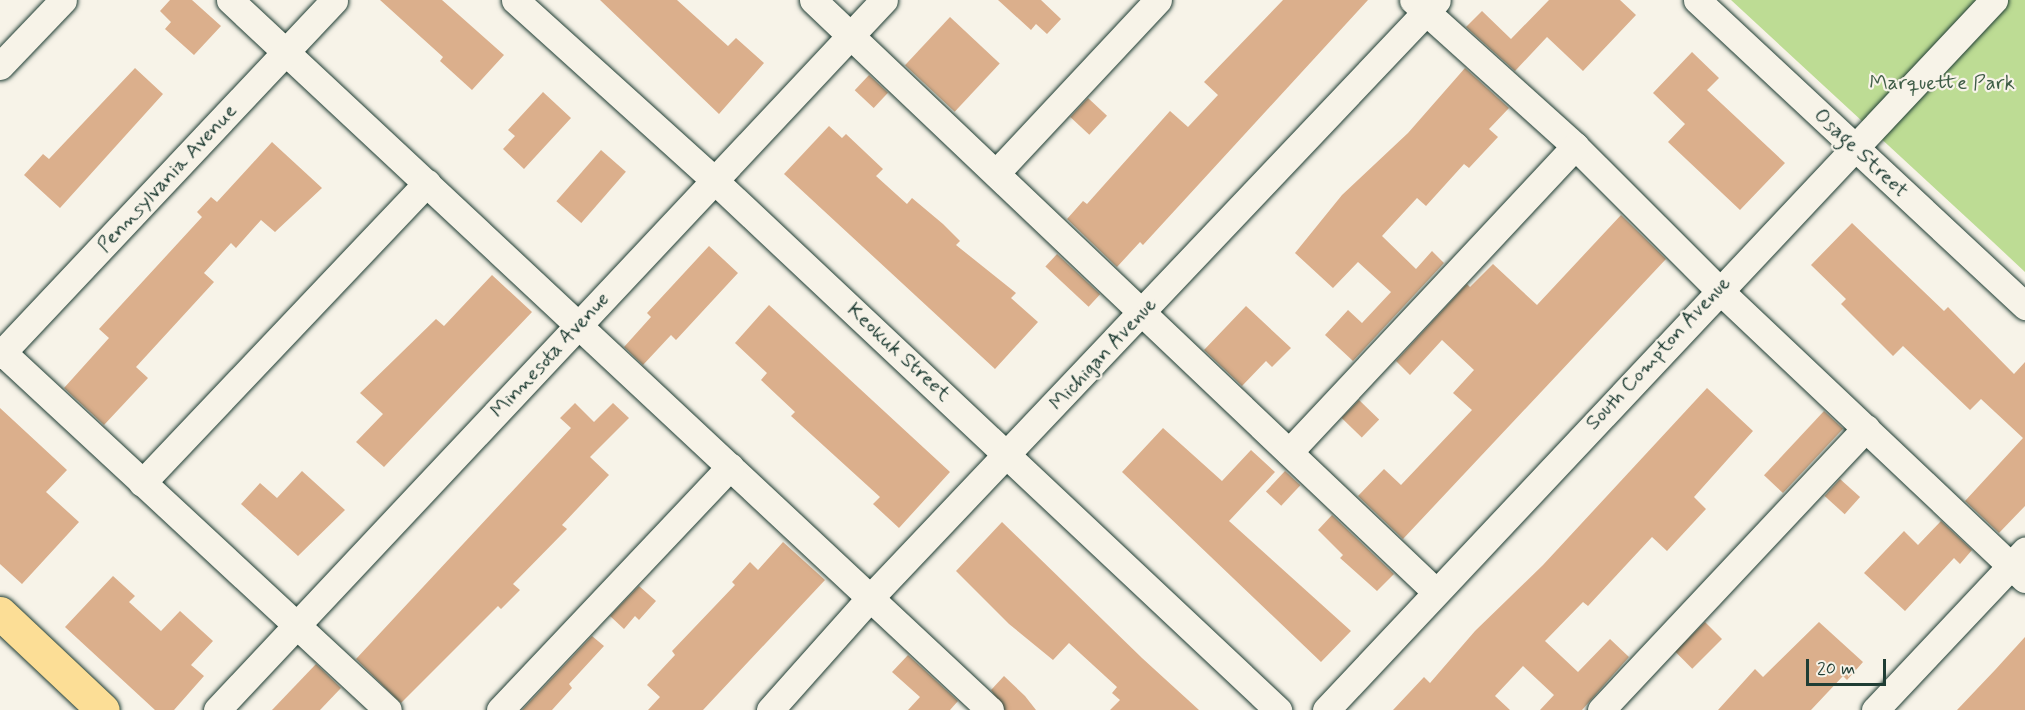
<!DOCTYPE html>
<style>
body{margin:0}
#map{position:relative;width:2025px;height:710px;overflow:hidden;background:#f7f3e8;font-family:Mynerve,sans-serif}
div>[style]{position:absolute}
.green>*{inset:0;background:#bddc94}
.building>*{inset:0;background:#dbaf8c;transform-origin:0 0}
.roads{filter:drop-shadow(0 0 2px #1f3d34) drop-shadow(0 0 2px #1f3d34)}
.minor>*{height:27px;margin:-13.5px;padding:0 13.5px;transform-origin:13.5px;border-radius:13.5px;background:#f7f3e8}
.major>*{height:33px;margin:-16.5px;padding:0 16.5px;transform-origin:16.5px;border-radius:16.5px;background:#fcde96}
span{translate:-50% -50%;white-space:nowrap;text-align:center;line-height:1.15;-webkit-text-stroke:4.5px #f7f3e8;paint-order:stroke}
.park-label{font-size:21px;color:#3f5d47}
.street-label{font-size:21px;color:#1f3d34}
.scale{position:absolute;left:1806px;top:659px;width:80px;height:27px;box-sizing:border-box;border:3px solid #1f3d34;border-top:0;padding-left:8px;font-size:18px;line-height:21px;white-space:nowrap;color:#1f3d34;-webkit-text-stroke:4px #f7f3e8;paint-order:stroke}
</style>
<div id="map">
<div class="green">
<div style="clip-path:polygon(1731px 0,2025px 0,2025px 272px,1993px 242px)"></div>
</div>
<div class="building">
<div style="clip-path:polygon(170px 0,192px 0,221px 26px,194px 55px,165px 29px,171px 22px,160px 11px)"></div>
<div style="clip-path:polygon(380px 0,442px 0,504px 55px,472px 90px,440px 61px,443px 57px)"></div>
<div style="clip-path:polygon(600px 0,677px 0,728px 46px,736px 38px,764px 63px,719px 114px)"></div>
<div style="clip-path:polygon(998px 0,1041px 0,1061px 19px,1047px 34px,1036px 24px,1031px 30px)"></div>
<div style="clip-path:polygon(1283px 0,1368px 0,1143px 245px,1140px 242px,1117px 267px,1067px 219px,1083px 201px,1087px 204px,1170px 111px,1188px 127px,1218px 95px,1204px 82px)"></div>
<div style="clip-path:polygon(1549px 0,1620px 0,1636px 15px,1583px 71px,1547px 37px,1515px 71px,1466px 27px,1482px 11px,1511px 39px)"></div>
<div style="left:950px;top:17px;width:68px;height:66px;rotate:43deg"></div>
<div style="clip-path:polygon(1692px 52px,1719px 78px,1707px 90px,1785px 163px,1740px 210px,1668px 142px,1685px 124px,1653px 93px)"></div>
<div style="clip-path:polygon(135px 68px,163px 94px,60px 208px,24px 175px,43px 154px,49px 159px)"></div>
<div style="clip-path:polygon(1465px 68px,1509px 108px,1489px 129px,1498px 137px,1469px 168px,1464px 164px,1426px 206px,1417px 198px,1382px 236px,1416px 269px,1432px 251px,1444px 263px,1353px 361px,1325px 335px,1348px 310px,1362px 323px,1391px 292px,1358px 262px,1333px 288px,1295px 253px,1342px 195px,1408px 133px)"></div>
<div style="left:869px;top:75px;width:26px;height:21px;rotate:43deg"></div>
<div style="clip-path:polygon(543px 92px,571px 118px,524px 169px,503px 149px,515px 136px,508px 130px)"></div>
<div style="left:1088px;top:98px;width:26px;height:26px;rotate:43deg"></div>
<div style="clip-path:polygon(829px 126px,842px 138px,846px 134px,883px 169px,876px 176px,907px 204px,912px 198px,943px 224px,960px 241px,956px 245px,1016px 293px,1011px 298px,1038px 322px,995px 369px,784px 174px)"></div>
<div style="clip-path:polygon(272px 142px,322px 188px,275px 232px,261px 220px,236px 248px,231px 243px,204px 273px,214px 282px,136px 367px,148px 378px,104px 425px,64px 388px,109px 338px,99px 329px,202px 217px,197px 212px,211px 197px,217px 202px)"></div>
<div style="left:601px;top:150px;width:33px;height:68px;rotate:41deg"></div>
<div style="clip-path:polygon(1621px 215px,1666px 259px,1403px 539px,1358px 496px,1384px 469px,1401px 485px,1472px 410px,1453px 393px,1474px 370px,1442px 340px,1410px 375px,1396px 361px,1467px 284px,1470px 287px,1493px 264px,1537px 305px)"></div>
<div style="clip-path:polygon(1852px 223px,1944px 311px,1948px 307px,2014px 374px,2025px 362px,2025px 506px,1999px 533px,1965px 501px,2023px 438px,1981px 399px,1970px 410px,1903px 346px,1893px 356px,1841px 304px,1846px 299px,1811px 265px)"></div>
<div style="clip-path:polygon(709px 246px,738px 273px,676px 340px,671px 335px,643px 365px,624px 347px,651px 317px,647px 313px)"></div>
<div style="left:1057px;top:254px;width:59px;height:17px;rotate:43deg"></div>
<div style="clip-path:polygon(492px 275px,532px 312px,384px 467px,356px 442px,383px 414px,360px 393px,436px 319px,444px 326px)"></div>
<div style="clip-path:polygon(769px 305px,950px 472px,899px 528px,873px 504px,880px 497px,791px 416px,795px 412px,761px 380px,767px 373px,735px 343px)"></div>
<div style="clip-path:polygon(1246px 306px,1291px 348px,1272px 367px,1266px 361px,1242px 386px,1204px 350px)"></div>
<div style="clip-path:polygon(1707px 388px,1753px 431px,1694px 497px,1706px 509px,1667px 551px,1652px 537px,1588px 606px,1583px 602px,1545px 641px,1578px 672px,1610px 639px,1629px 657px,1582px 710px,1540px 710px,1554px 695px,1523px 666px,1495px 696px,1510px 710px,1393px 710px,1424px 677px,1430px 683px,1475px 631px,1543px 565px)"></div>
<div style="left:1359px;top:400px;width:28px;height:25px;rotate:44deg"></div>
<div style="clip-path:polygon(575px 403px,594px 422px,613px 403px,629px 418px,590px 457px,609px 475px,562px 525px,567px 529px,513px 584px,520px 590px,501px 609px,498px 606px,401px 703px,356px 659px,571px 428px,560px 418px)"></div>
<div style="clip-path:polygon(0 408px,67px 470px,46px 492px,79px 522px,22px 584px,0 564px)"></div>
<div style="left:1824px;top:411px;width:26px;height:88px;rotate:43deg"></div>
<div style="clip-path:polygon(1163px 428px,1222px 481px,1251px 450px,1275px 472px,1229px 521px,1351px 631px,1321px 662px,1122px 472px)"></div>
<div style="clip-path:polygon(302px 471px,345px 510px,298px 556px,241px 504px,260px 483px,277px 498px)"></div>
<div style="left:1285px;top:471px;width:21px;height:28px;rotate:43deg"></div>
<div style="left:1840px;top:479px;width:27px;height:23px;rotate:42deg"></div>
<div style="clip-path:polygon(1332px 515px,1394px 574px,1377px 591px,1340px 558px,1343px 555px,1318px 530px)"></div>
<div style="clip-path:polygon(1941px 521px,1972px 550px,1960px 564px,1954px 558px,1905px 611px,1864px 573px,1904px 531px,1918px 545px)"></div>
<div style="clip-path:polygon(1002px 522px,1142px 658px,1199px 710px,1110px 710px,1120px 700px,1112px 693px,1117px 687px,1069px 643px,1053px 660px,1009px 624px,956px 571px)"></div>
<div style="clip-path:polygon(783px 542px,825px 580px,703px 710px,648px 710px,660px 697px,647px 685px,675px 655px,672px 651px,735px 585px,732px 582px,750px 562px,758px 570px)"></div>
<div style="clip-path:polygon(113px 576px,135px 596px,129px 602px,161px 631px,180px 611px,213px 641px,191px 665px,204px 676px,174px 710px,155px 710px,65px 627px)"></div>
<div style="clip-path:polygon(639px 586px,656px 601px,639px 620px,635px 616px,624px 629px,610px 616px)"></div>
<div style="left:1705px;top:622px;width:24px;height:42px;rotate:45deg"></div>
<div style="clip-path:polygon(1819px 622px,1863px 662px,1847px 680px,1843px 676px,1811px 710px,1718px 710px,1755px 669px,1763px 677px)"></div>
<div style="clip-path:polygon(592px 636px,604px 646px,569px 684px,572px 688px,552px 710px,522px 710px)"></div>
<div style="clip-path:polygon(2025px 637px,2025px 710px,1957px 710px,1995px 670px)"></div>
<div style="clip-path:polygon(908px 655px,958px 701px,950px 710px,908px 710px,920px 697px,892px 672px)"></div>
<div style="clip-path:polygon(316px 664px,341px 688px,320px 710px,272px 710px)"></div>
<div style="clip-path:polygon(1004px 676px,1025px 696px,1036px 710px,1005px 710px,991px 690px)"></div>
</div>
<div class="roads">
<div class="minor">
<div style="left:230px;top:0;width:1040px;rotate:43.05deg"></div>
<div style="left:515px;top:0;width:270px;rotate:42.1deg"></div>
<div style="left:715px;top:181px;width:773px;rotate:43.22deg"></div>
<div style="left:813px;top:0;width:858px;rotate:43.54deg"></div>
<div style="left:1413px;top:0;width:218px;rotate:42deg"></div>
<div style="left:1575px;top:146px;width:202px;rotate:45deg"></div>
<div style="left:1718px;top:289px;width:422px;rotate:43.4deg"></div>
<div style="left:1697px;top:0;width:449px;rotate:43deg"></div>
<div style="left:0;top:66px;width:91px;rotate:-46.3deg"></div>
<div style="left:996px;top:173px;width:237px;rotate:-46.9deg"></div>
<div style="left:0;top:350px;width:529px;rotate:42.86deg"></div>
<div style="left:0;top:355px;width:487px;rotate:-46.7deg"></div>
<div style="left:1289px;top:452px;width:419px;rotate:-46.9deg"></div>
<div style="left:142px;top:483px;width:414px;rotate:-46.5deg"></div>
<div style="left:217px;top:710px;width:974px;rotate:-46.79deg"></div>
<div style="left:500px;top:710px;width:335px;rotate:-46.6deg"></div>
<div style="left:770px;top:710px;width:149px;rotate:-48.3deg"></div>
<div style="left:869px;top:599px;width:825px;rotate:-46.52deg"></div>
<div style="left:1326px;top:710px;width:975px;rotate:-46.75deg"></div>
<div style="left:1601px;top:710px;width:387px;rotate:-46.8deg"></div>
<div style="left:1875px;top:710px;width:219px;rotate:-46.7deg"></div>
</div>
<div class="major">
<div style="left:0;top:613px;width:141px;rotate:43.3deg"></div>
</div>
</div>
<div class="park-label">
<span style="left:1942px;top:83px">Marquette Park</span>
</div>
<div class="street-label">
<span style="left:1861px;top:153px;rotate:43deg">Osage Street</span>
<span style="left:167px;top:178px;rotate:-47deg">Pennsylvania Avenue</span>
<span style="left:899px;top:352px;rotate:43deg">Keokuk Street</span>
<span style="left:1658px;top:353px;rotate:-47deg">South Compton Avenue</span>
<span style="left:1103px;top:354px;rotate:-47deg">Michigan Avenue</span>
<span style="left:550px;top:355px;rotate:-47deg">Minnesota Avenue</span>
</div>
<div class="scale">20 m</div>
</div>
